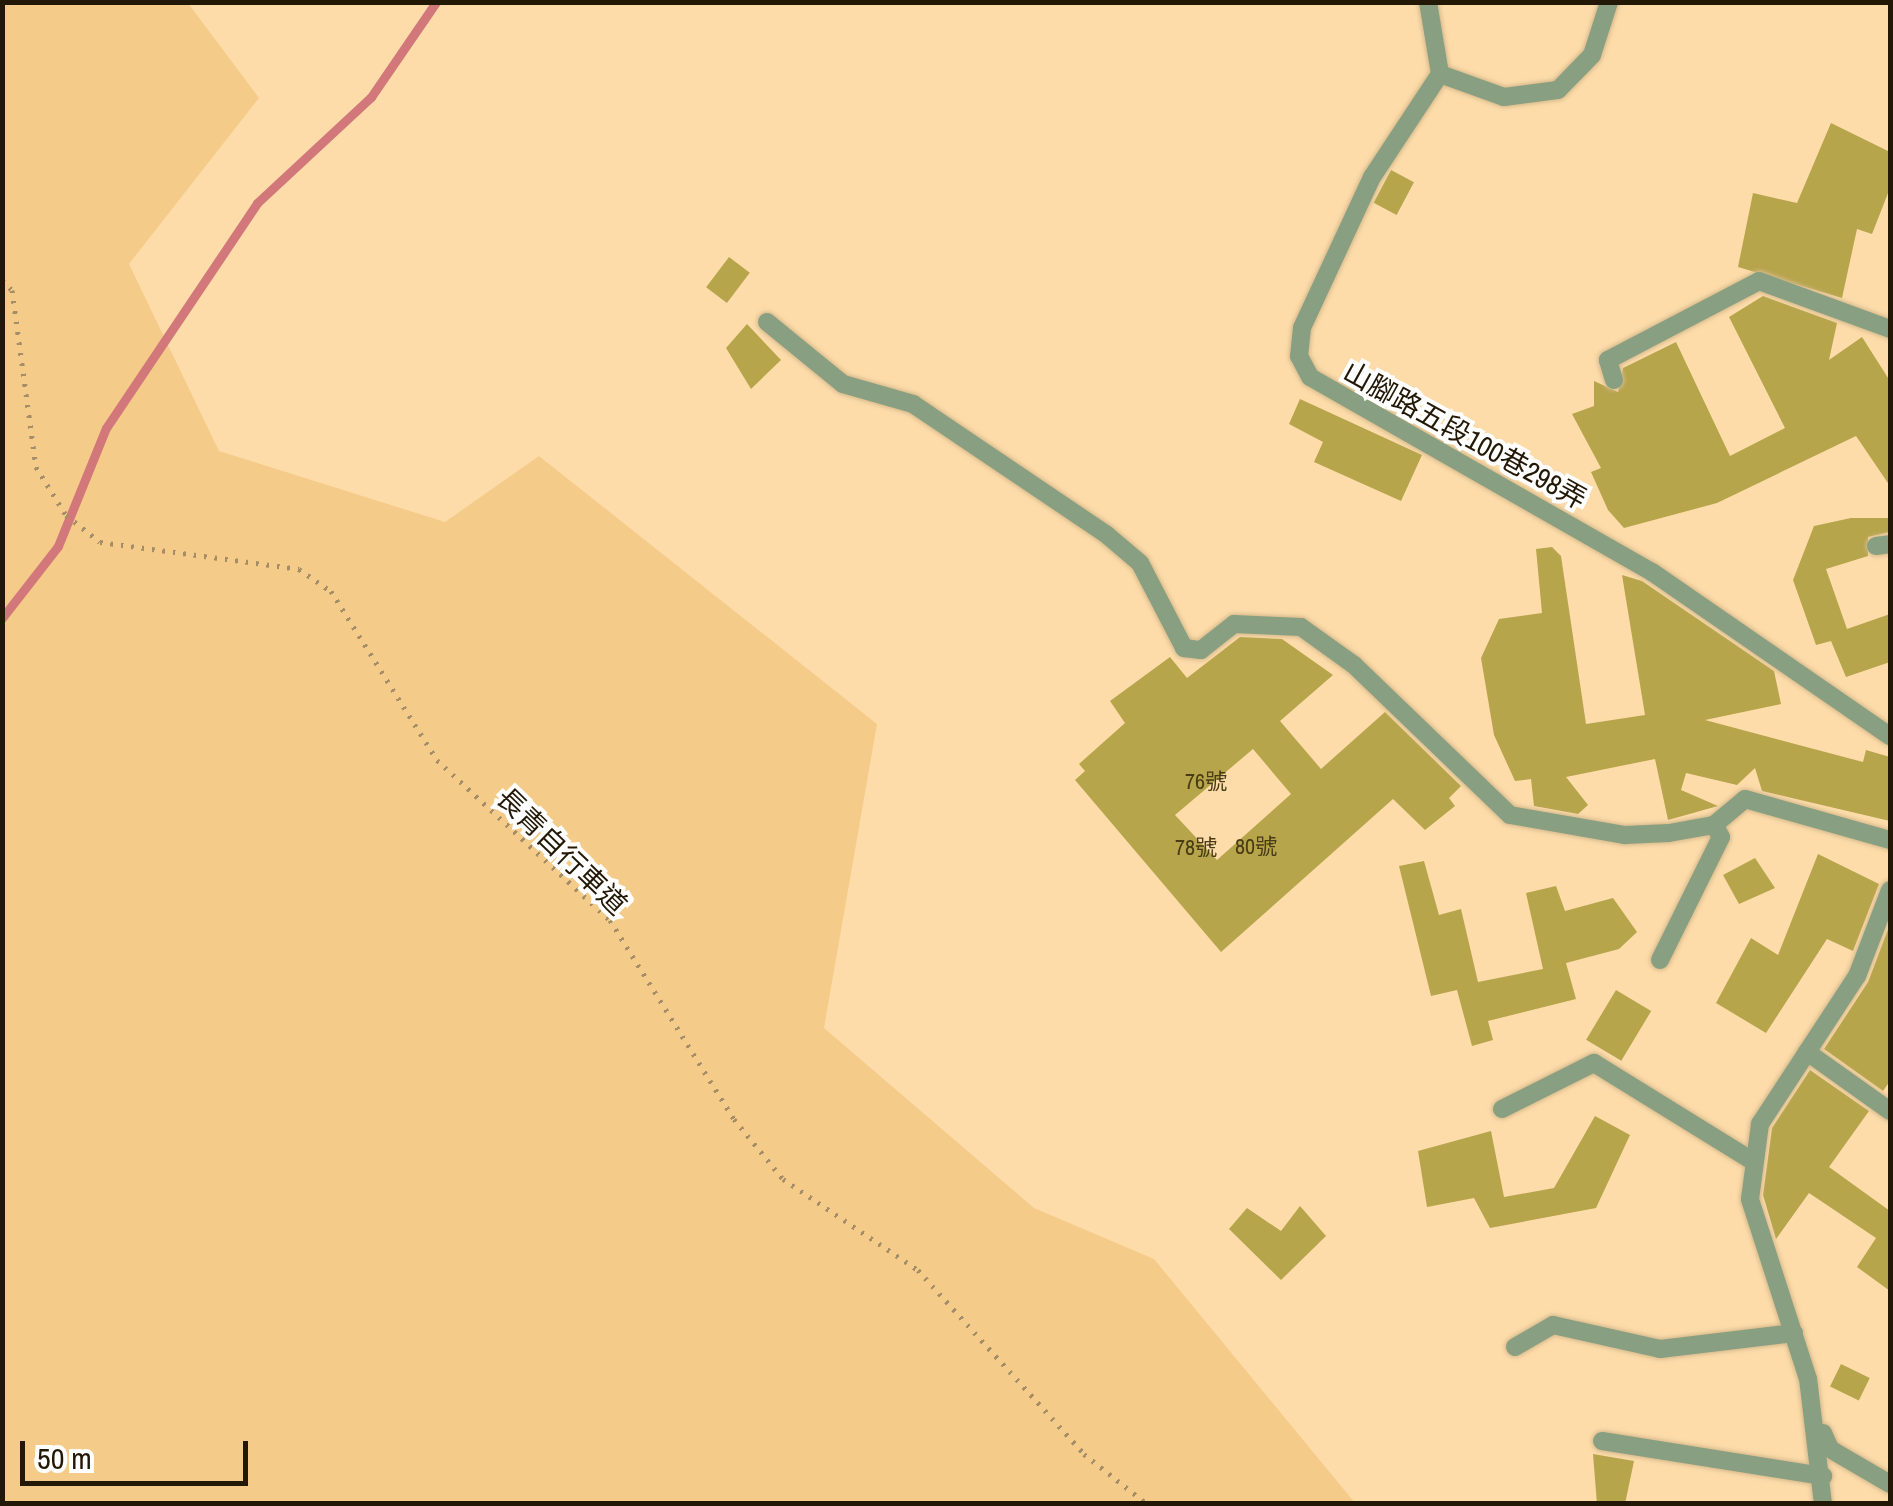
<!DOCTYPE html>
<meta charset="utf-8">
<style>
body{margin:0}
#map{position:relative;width:1893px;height:1506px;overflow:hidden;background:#fddcaa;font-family:"Archivo Narrow","Noto Sans TC",sans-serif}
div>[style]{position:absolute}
.green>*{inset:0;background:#f5cb8a}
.stream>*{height:9px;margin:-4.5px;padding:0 4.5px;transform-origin:4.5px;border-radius:4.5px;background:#d2787b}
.building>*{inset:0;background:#b6a54b;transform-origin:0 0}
.path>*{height:5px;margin-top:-2.5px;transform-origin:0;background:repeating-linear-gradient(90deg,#a58d67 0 2.5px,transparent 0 10.5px)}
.roads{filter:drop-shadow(0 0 2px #d6b98c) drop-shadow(0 0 2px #d6b98c)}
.lane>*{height:18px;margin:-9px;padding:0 9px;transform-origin:9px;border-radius:9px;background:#88a081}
span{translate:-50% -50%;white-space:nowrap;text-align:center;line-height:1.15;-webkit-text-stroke:8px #fff;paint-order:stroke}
.number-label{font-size:22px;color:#483b16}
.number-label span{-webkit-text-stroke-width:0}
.street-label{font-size:28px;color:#231805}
.frame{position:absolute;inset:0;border:5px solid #231805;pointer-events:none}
.scale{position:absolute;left:20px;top:1441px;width:228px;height:45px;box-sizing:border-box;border:5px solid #231805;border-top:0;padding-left:12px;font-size:30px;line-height:35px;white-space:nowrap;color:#231805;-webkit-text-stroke:8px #fff;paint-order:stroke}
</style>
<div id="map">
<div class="green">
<div style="clip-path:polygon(3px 2px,188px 3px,259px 98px,129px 264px,219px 451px,445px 522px,539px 456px,877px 724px,824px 1028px,1034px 1208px,1154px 1259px,1355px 1503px,3px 1503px)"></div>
</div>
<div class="stream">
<div style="left:2px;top:618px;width:91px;rotate:-52.1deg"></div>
<div style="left:58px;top:546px;width:127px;rotate:-67.9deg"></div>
<div style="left:106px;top:428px;width:271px;rotate:-56.1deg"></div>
<div style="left:257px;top:203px;width:156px;rotate:-42.9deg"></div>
<div style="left:371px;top:97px;width:115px;rotate:-55.6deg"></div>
</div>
<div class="building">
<div style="clip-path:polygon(1831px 123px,1890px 152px,1890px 188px,1872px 234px,1857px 229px,1842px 298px,1738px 267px,1753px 193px,1797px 203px)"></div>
<div style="left:1391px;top:170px;width:26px;height:37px;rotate:28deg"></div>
<div style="left:729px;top:257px;width:26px;height:38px;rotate:37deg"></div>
<div style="clip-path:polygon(1763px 296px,1837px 323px,1829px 360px,1862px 337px,1890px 381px,1890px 486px,1856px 436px,1717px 503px,1624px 528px,1608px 510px,1591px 472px,1601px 468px,1572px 414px,1594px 406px,1594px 381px,1618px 392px,1623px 368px,1676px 342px,1730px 456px,1785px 428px,1729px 317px)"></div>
<div style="clip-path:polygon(747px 324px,781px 360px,751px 389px,726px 348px)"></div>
<div style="clip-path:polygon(1300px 399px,1422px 455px,1401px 501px,1314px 462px,1323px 442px,1289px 424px)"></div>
<div style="clip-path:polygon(1851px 518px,1890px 518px,1890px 532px,1868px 537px,1868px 556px,1826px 569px,1847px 629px,1890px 614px,1890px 662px,1846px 677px,1831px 641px,1816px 645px,1793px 580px,1814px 526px)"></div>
<div style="clip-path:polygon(1552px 547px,1561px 556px,1586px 724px,1645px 715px,1622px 575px,1642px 581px,1774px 671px,1781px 704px,1705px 720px,1863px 762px,1866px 750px,1890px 757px,1890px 821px,1762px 791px,1755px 768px,1737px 785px,1686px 773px,1681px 790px,1718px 806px,1668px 820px,1655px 759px,1566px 777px,1588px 805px,1578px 814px,1534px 806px,1531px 779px,1515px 781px,1494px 735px,1481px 658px,1499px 619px,1542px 613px,1536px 549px)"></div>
<div style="clip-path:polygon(evenodd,1240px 637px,1282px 639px,1333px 675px,1280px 721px,1321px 769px,1385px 712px,1461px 786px,1449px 798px,1455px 806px,1425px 830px,1393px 799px,1221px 952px,1075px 780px,1085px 771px,1079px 764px,1125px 723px,1110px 701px,1170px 657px,1187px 678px,1240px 637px,1253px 749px,1291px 794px,1217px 860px,1175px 815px,1253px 749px)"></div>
<div style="clip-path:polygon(1818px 854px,1879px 884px,1853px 951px,1827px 939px,1766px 1033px,1716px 1003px,1751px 938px,1778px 955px)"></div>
<div style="clip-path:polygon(1755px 858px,1775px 888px,1739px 904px,1723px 875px)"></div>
<div style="clip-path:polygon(1424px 861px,1439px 915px,1461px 909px,1478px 982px,1543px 969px,1526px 893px,1556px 886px,1565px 911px,1613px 898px,1637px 932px,1619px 949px,1566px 963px,1576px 999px,1488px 1021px,1493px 1040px,1472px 1046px,1457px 990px,1431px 996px,1399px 866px)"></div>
<div style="clip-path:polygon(1890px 924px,1890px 1081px,1883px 1091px,1824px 1049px,1868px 982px)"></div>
<div style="left:1616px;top:990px;width:41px;height:58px;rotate:31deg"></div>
<div style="clip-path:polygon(1810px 1070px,1869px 1111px,1829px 1167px,1890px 1211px,1890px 1291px,1857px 1267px,1876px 1238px,1809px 1193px,1776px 1239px,1763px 1195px,1772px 1128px)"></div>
<div style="clip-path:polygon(1595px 1116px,1630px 1135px,1596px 1208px,1490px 1228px,1474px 1198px,1427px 1207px,1418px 1151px,1491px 1131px,1504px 1197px,1554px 1188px)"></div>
<div style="clip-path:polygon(1300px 1206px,1326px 1236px,1281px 1280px,1229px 1229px,1247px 1208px,1281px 1231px)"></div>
<div style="left:1841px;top:1364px;width:32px;height:25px;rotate:26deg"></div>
<div style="clip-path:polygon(1593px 1454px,1634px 1461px,1625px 1504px,1597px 1504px)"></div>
</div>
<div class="path">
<div style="left:2px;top:280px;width:14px;rotate:45deg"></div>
<div style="left:12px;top:290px;width:179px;rotate:82.3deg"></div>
<div style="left:36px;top:467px;width:57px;rotate:58deg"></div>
<div style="left:66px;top:515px;width:43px;rotate:38.5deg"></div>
<div style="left:100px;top:542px;width:201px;rotate:7.7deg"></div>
<div style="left:299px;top:569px;width:39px;rotate:35deg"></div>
<div style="left:331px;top:591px;width:199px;rotate:57.9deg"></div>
<div style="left:437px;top:760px;width:236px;rotate:42.8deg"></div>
<div style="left:610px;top:920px;width:234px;rotate:58.1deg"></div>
<div style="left:734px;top:1119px;width:77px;rotate:50.8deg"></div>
<div style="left:783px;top:1179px;width:163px;rotate:34deg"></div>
<div style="left:918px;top:1270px;width:248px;rotate:47.9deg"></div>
<div style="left:1084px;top:1454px;width:80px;rotate:38.4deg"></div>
</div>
<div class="roads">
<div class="lane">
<div style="left:1428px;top:2px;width:73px;rotate:80.5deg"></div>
<div style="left:1440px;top:74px;width:123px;rotate:123.4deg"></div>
<div style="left:1372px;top:177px;width:166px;rotate:114.9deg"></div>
<div style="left:1302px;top:328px;width:28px;rotate:96deg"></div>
<div style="left:1299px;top:356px;width:24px;rotate:62deg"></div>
<div style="left:1310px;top:377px;width:394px;rotate:29.7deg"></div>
<div style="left:1652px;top:572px;width:289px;rotate:34.6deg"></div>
<div style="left:1440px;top:74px;width:68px;rotate:19.8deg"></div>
<div style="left:1504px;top:97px;width:54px;rotate:-7.4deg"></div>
<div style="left:1558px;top:90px;width:49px;rotate:-45.8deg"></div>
<div style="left:1592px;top:55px;width:56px;rotate:-72.2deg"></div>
<div style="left:767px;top:322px;width:98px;rotate:39.2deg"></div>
<div style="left:843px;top:384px;width:73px;rotate:15.9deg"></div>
<div style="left:913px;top:404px;width:234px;rotate:34deg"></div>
<div style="left:1107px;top:535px;width:43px;rotate:40.3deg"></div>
<div style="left:1140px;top:563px;width:96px;rotate:62.6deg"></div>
<div style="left:1184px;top:648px;width:17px;rotate:7deg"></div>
<div style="left:1201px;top:650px;width:42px;rotate:-38.2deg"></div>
<div style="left:1234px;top:624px;width:67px;rotate:2.6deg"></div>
<div style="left:1301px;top:627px;width:65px;rotate:35.6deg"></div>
<div style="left:1354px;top:665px;width:216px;rotate:43.9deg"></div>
<div style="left:1510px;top:815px;width:117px;rotate:9.9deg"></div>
<div style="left:1625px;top:835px;width:44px;rotate:-2.6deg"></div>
<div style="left:1669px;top:833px;width:46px;rotate:-10.1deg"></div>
<div style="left:1714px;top:825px;width:40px;rotate:-40deg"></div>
<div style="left:1745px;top:799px;width:151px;rotate:15.8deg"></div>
<div style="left:1614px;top:380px;width:21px;rotate:-107deg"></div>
<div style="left:1608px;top:360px;width:170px;rotate:-27.6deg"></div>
<div style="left:1759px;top:281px;width:140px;rotate:20.1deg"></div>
<div style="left:1876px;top:546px;width:14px;rotate:-8deg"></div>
<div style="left:1660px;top:960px;width:137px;rotate:-63.6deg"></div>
<div style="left:1721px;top:837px;width:14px;rotate:-120deg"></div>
<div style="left:1807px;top:1052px;width:102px;rotate:35.4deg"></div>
<div style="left:1502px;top:1109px;width:103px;rotate:-26.6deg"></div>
<div style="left:1594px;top:1063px;width:188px;rotate:31.7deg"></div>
<div style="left:1515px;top:1347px;width:44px;rotate:-30.1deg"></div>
<div style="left:1553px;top:1325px;width:110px;rotate:12.6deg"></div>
<div style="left:1660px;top:1349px;width:135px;rotate:-6.8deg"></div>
<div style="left:1823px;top:1433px;width:17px;rotate:66deg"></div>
<div style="left:1830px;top:1449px;width:69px;rotate:30.3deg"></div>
<div style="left:1602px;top:1441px;width:224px;rotate:9deg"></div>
<div style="left:1823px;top:1504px;width:126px;rotate:-96.8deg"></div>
<div style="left:1808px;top:1379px;width:189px;rotate:-107.9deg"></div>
<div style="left:1750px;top:1199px;width:76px;rotate:-82.4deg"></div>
<div style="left:1760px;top:1124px;width:177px;rotate:-56.8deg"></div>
<div style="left:1857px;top:976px;width:92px;rotate:-69deg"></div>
</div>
</div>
<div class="number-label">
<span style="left:1206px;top:782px">76號</span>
<span style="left:1256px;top:847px">80號</span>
<span style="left:1196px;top:848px">78號</span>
</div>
<div class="street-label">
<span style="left:1465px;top:435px;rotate:29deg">山腳路五段100巷298弄</span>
<span style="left:562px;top:851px;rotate:44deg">長青自行車道</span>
</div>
<div class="frame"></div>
<div class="scale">50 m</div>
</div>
